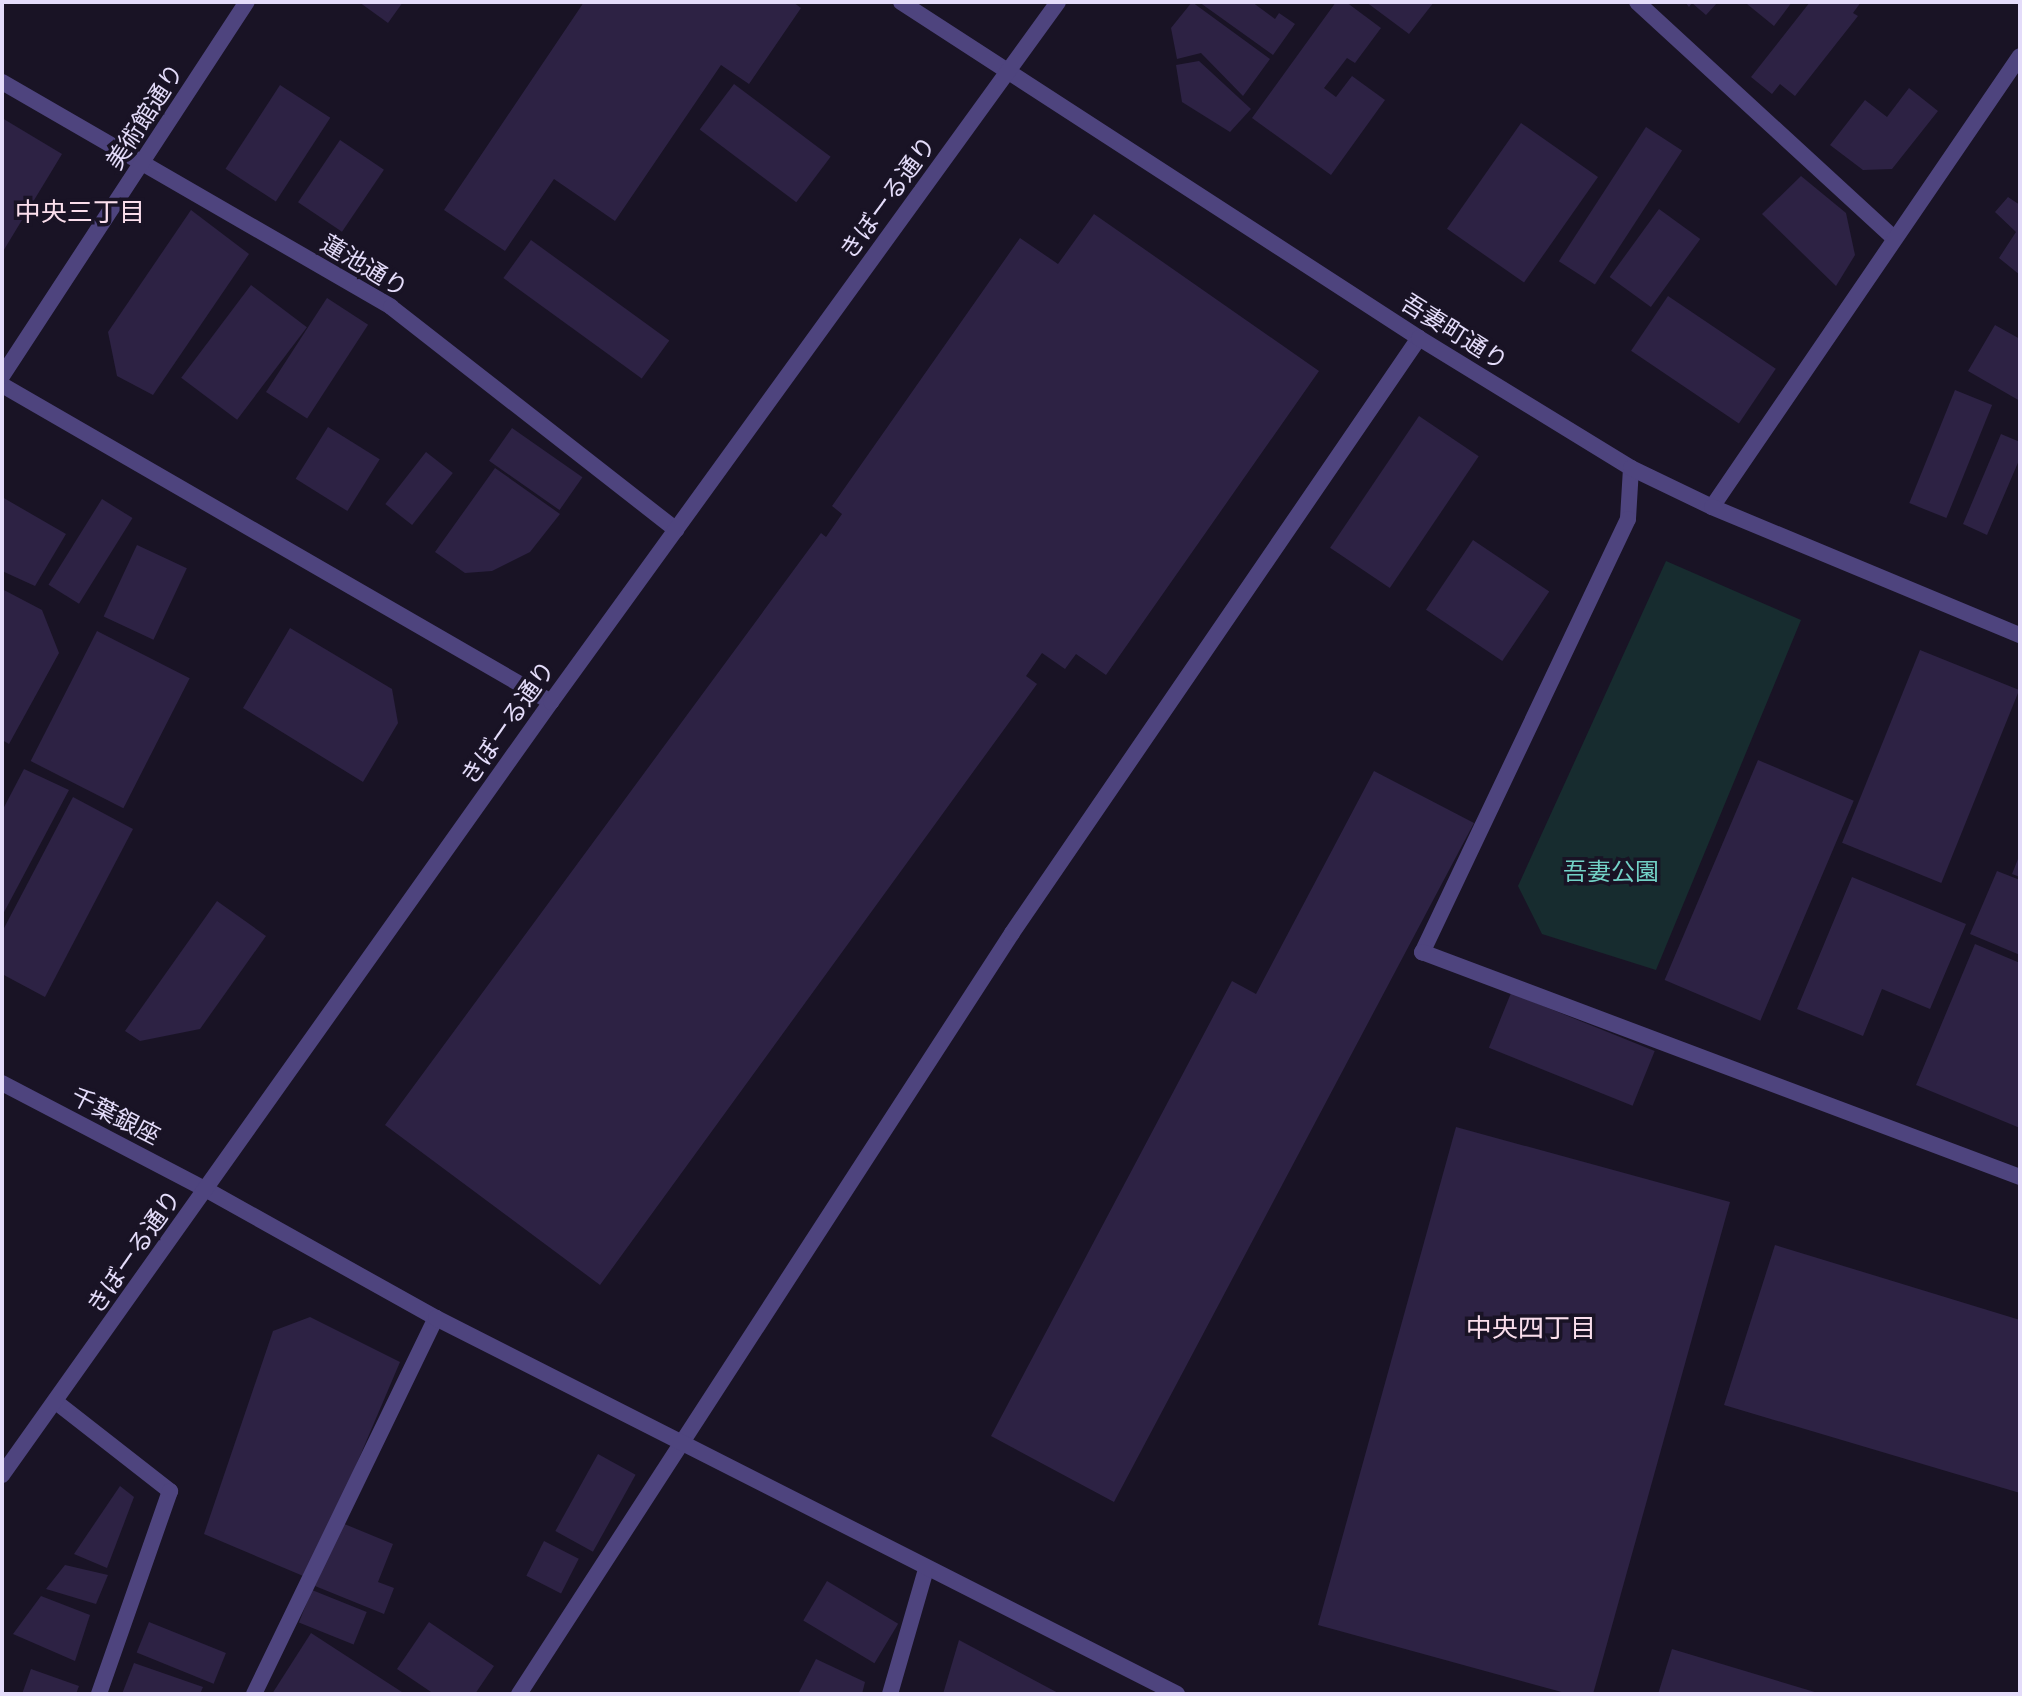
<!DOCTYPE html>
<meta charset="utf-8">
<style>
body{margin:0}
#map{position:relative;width:2022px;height:1696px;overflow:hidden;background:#191325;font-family:Barlow,"Noto Sans JP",sans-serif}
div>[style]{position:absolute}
.green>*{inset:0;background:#172c2f}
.building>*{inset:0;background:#2d2244;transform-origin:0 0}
.minor>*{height:16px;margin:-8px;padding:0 8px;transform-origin:8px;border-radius:8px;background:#4e447e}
.tertiary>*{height:16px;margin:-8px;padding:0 8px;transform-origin:8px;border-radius:8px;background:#4e447e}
span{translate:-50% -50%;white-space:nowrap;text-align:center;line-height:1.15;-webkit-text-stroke:7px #191325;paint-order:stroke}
.street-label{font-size:24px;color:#e4dcfa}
.park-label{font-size:24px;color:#72d1c6}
.neighbourhood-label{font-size:26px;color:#fadeec}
.frame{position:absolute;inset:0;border:4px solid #e4dcfa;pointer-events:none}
</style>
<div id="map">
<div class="green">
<div style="clip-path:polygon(1666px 561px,1801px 620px,1656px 970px,1542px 934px,1518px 886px)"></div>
</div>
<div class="building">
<div style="clip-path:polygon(359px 2px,403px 2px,388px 23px)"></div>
<div style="clip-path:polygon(584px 2px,793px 2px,801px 8px,749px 84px,721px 65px,615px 221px,554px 179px,505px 251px,444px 210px)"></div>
<div style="clip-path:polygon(1192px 2px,1270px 59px,1243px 96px,1201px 53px,1177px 59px,1171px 28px)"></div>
<div style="clip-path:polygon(1199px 2px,1252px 2px,1275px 19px,1279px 13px,1295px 24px,1273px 55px)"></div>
<div style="clip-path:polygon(1336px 2px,1346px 2px,1381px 28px,1355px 63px,1347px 58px,1324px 88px,1336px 97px,1352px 76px,1385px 100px,1331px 175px,1252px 118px)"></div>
<div style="clip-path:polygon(1366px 2px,1434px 2px,1409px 34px)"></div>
<div style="clip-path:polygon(1685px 2px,1718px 2px,1706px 15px,1692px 3px,1689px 7px)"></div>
<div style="clip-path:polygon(1748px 2px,1792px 2px,1774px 26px,1747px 4px)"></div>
<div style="clip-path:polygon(1810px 2px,1861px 2px,1853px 13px,1858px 16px,1795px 96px,1780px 84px,1772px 94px,1751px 77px)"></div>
<div style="clip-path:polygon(1199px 61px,1251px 109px,1230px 132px,1182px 102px,1176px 65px)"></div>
<div style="left:734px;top:84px;width:121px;height:57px;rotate:37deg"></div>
<div style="left:280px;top:85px;width:60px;height:100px;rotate:33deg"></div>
<div style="clip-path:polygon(1909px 88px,1938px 111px,1892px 169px,1863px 170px,1830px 145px,1865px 100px,1887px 117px)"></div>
<div style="clip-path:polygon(2px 118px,62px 154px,2px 253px)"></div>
<div style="left:1521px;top:123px;width:94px;height:129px;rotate:35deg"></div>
<div style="left:1646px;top:127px;width:43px;height:160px;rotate:33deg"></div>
<div style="left:340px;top:140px;width:53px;height:75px;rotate:34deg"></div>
<div style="clip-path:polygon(1801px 176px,1846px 213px,1855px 255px,1836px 286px,1762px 214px)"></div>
<div style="clip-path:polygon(2008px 197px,2020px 205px,2020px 275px,1999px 258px,2016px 232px,1995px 212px)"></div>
<div style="left:1659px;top:209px;width:51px;height:84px;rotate:36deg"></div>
<div style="clip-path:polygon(191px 210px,249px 254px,153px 395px,117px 376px,108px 332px)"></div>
<div style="clip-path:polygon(1094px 214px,1319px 371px,1106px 675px,1076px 654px,1065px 669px,1042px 653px,1026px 676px,1037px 684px,600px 1285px,385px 1125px,821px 533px,826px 537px,842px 514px,832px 506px,1020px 238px,1058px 264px)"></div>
<div style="left:531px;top:240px;width:171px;height:47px;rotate:36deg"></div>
<div style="left:251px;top:285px;width:70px;height:116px;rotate:37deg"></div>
<div style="left:1668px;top:296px;width:130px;height:66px;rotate:34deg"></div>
<div style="left:327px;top:298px;width:49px;height:112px;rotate:33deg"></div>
<div style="clip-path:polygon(1995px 325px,2020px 339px,2020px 401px,1968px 371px)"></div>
<div style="left:1955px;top:390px;width:40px;height:122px;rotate:22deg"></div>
<div style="left:1419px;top:416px;width:72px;height:159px;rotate:34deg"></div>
<div style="left:328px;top:427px;width:61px;height:61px;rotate:32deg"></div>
<div style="left:512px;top:428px;width:86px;height:40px;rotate:35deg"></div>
<div style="clip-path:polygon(2001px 434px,2020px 442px,2020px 458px,1987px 535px,1963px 524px)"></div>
<div style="left:426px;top:452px;width:34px;height:66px;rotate:38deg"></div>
<div style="clip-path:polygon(495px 468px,560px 514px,530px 552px,492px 571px,465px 573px,435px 552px)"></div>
<div style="clip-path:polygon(2px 497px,66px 534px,35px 586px,2px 571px)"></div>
<div style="left:102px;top:499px;width:36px;height:101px;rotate:32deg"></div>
<div style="left:1473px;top:540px;width:92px;height:84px;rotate:34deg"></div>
<div style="left:137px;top:545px;width:55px;height:79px;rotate:25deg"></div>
<div style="clip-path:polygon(2px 589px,42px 610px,59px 653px,9px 744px,2px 740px)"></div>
<div style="clip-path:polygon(290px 628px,392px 689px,398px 723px,363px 782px,243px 708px)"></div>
<div style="left:97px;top:631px;width:104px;height:146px;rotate:27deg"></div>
<div style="left:1920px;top:650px;width:107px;height:208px;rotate:22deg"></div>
<div style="left:1758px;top:760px;width:104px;height:239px;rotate:23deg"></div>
<div style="clip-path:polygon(24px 769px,69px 790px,2px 916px,2px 811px)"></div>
<div style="clip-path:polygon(1374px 771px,1474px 823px,1114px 1502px,991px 1436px,1232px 981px,1256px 994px)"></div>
<div style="clip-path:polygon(73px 797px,133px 829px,45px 997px,2px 974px,2px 932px)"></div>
<div style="clip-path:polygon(2020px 854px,2020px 877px,2012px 874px)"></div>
<div style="clip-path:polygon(1997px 871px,2020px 880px,2020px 955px,1970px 934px)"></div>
<div style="clip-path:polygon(1852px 877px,1966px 924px,1930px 1009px,1882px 989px,1863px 1036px,1797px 1009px)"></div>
<div style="clip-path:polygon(217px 901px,266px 936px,200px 1029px,140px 1041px,125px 1031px)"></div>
<div style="clip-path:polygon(1975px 944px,2020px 963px,2020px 1128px,1916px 1085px)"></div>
<div style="left:1511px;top:993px;width:155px;height:59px;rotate:22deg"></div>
<div style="clip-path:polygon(1456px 1127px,1730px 1202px,1593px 1694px,1569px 1694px,1318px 1625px)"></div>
<div style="clip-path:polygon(1775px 1245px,2020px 1320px,2020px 1493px,1724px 1405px)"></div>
<div style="clip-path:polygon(310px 1317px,400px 1362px,308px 1578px,204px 1534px,273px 1331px)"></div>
<div style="left:598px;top:1454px;width:43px;height:88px;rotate:29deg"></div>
<div style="clip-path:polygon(120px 1486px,134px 1497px,107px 1568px,74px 1554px)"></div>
<div style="clip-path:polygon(342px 1523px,393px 1544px,378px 1582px,394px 1588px,384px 1614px,315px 1586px)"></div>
<div style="left:544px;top:1541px;width:39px;height:39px;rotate:27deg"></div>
<div style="clip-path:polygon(65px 1565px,108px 1575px,96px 1604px,46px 1589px)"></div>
<div style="left:827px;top:1581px;width:83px;height:46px;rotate:31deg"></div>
<div style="left:312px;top:1590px;width:59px;height:35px;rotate:22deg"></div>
<div style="clip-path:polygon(41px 1596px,90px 1615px,75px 1661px,13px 1634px)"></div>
<div style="left:149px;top:1622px;width:83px;height:33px;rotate:22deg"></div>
<div style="clip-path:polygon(429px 1622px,494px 1666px,475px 1694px,434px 1694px,397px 1669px)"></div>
<div style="clip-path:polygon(311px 1633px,405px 1694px,272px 1694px)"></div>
<div style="clip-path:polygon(959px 1640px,1060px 1694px,943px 1694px)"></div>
<div style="clip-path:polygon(1672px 1649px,1818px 1693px,1818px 1694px,1658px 1694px)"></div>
<div style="clip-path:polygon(816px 1659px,865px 1682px,862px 1694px,798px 1694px)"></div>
<div style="clip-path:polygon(134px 1663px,203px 1687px,200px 1694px,122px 1694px)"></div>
<div style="clip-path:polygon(31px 1669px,79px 1686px,76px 1694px,22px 1694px)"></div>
</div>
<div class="minor">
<div style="left:1637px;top:2px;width:349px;rotate:42.6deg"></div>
<div style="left:2px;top:82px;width:449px;rotate:30deg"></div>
<div style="left:391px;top:307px;width:362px;rotate:38deg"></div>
<div style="left:2px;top:385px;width:634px;rotate:30deg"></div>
<div style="left:1631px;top:468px;width:51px;rotate:93.4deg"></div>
<div style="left:1628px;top:519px;width:480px;rotate:115.4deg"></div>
<div style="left:1422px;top:952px;width:639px;rotate:20.62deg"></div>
<div style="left:1712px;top:507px;width:546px;rotate:-55.67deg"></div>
<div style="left:56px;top:1402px;width:145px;rotate:38deg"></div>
<div style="left:170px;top:1491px;width:215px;rotate:109.3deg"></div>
<div style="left:254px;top:1694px;width:418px;rotate:-64.2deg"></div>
<div style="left:519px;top:1694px;width:907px;rotate:-57.06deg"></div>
<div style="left:1012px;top:933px;width:721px;rotate:-55.63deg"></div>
<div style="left:890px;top:1694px;width:130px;rotate:-73.9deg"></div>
</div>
<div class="tertiary">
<div style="left:901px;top:2px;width:617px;rotate:32.97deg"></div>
<div style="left:1419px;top:338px;width:249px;rotate:31.5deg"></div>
<div style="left:1631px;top:468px;width:90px;rotate:25.7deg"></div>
<div style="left:1712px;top:507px;width:334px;rotate:22.6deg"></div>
<div style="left:2px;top:376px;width:447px;rotate:-56.8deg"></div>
<div style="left:2px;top:1083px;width:231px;rotate:27.6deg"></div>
<div style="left:207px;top:1190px;width:262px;rotate:29.2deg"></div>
<div style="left:436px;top:1318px;width:831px;rotate:26.9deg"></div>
<div style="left:2px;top:1475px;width:948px;rotate:-54.62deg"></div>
<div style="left:551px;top:702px;width:864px;rotate:-54.08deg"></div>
</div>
<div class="street-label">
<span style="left:144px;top:116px;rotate:-57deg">美術館通り</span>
<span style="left:887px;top:197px;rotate:-54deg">きぼーる通り</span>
<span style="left:365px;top:265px;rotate:31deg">蓮池通り</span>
<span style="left:1455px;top:331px;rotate:32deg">吾妻町通り</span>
<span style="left:507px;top:722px;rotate:-55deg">きぼーる通り</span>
<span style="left:116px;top:1115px;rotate:27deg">千葉銀座</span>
<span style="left:133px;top:1251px;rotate:-55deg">きぼーる通り</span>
</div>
<div class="park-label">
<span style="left:1611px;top:871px">吾妻公園</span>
</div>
<div class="neighbourhood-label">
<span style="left:80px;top:211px">中央三丁目</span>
<span style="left:1531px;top:1327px">中央四丁目</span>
</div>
<div class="frame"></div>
</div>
